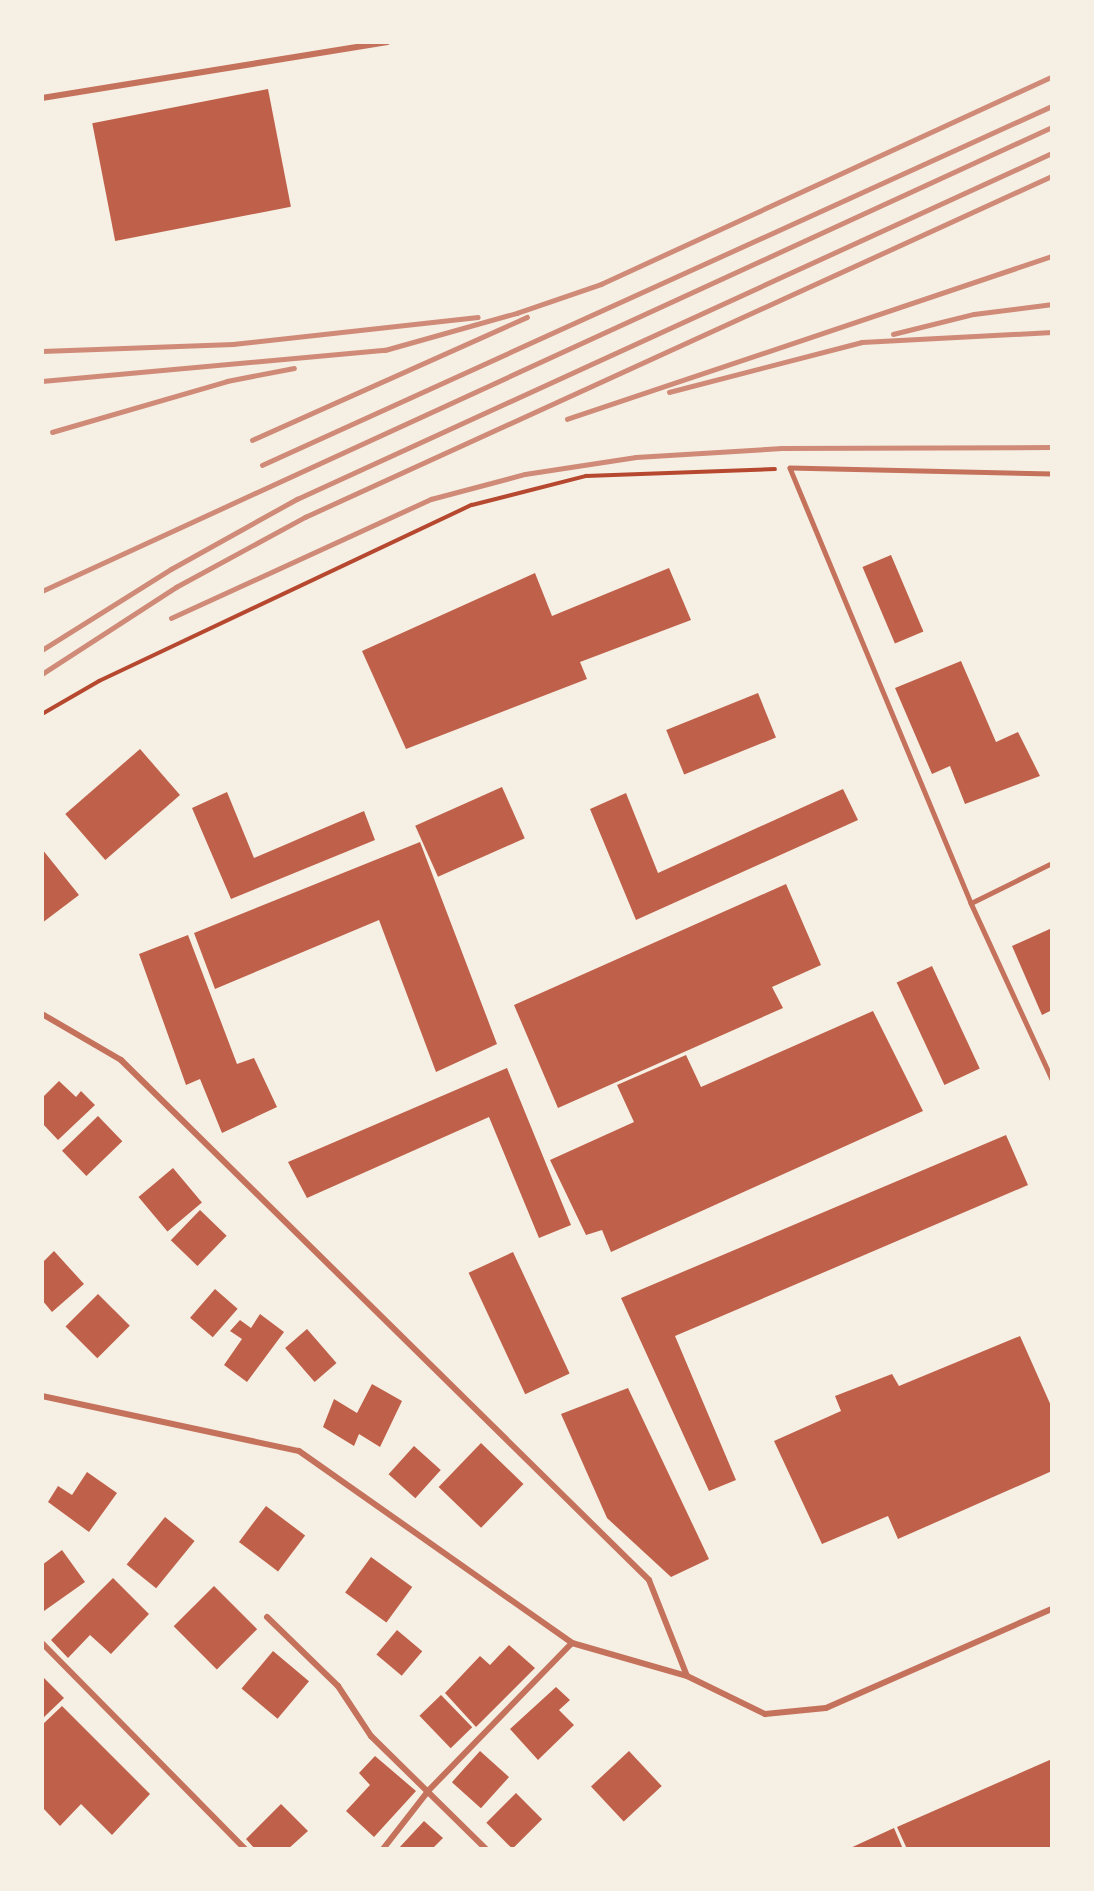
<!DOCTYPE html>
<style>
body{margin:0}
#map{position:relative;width:1094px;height:1891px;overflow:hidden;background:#f6efe4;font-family:"Nunito Sans",sans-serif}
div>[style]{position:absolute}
.building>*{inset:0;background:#bf614a;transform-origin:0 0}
.path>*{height:4px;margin:-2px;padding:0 2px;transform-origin:2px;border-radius:2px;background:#b5482f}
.service>*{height:4.5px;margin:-2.25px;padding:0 2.25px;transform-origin:2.25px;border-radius:2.25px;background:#c5725c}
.minor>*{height:6px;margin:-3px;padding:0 3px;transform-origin:3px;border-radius:3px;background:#c5725c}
.rail>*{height:4.5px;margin:-2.25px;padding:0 2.25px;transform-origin:2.25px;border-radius:2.25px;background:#cf8b77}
span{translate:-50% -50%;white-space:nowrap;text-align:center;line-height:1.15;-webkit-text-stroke:5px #f6efe4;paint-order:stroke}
.frame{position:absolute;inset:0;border:44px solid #f6efe4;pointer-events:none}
</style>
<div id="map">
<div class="building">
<div style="left:268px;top:89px;width:120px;height:179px;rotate:79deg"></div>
<div style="left:891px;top:555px;width:83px;height:31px;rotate:67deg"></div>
<div style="clip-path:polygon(669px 568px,691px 620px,580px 662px,587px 679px,406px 749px,362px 651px,535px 573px,552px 616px)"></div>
<div style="clip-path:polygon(961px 661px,996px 742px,1018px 732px,1040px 776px,965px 804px,950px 766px,932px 774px,895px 688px)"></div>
<div style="left:758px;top:693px;width:48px;height:99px;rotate:68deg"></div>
<div style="left:140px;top:749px;width:61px;height:99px;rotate:49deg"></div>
<div style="left:502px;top:787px;width:56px;height:95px;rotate:66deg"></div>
<div style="clip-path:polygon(843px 789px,858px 820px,636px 920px,590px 809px,626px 793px,658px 873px)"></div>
<div style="clip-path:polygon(227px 792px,254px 858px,364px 811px,375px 840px,231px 899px,192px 808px)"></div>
<div style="clip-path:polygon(420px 842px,497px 1044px,436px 1072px,379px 920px,215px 989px,194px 933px)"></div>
<div style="clip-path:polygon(42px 849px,79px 895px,42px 923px)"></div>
<div style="clip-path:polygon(786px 884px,821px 965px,772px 987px,783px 1008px,558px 1108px,514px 1005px)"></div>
<div style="clip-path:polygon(1052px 928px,1052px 1010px,1042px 1015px,1012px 946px)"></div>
<div style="clip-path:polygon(188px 935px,237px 1064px,254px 1058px,277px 1107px,222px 1133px,200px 1079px,186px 1085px,139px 954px)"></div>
<div style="left:932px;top:966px;width:113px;height:39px;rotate:65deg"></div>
<div style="clip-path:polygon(873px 1011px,923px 1111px,611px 1252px,602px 1230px,586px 1235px,550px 1160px,634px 1122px,617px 1085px,686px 1055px,701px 1087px)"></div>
<div style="clip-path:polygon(507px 1068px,571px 1225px,539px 1238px,489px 1117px,307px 1198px,288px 1162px)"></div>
<div style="clip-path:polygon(59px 1081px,76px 1097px,81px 1091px,95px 1105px,58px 1140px,42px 1123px,42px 1098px)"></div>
<div style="left:98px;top:1116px;width:35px;height:50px;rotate:46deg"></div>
<div style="clip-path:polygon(1006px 1135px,1028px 1185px,675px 1336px,736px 1480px,709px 1491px,621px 1298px)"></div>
<div style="left:173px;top:1168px;width:45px;height:45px;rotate:50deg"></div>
<div style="left:200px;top:1210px;width:37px;height:42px;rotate:44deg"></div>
<div style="clip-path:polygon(54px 1251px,84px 1284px,52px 1312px,42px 1300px,42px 1263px)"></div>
<div style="left:513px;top:1252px;width:134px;height:49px;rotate:65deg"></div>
<div style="left:215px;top:1289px;width:30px;height:38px;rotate:41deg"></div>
<div style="left:98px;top:1294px;width:45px;height:46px;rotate:45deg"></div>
<div style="clip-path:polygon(260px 1314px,284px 1332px,247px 1382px,224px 1365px,242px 1339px,230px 1331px,240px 1320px,251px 1328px)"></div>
<div style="left:307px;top:1329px;width:45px;height:29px;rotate:49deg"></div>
<div style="clip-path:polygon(1020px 1336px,1052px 1408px,1052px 1471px,898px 1539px,888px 1516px,822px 1544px,774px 1441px,841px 1411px,835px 1396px,892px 1374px,899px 1386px)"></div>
<div style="clip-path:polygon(372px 1384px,402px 1401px,380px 1447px,359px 1434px,354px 1446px,323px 1427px,334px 1399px,357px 1413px)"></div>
<div style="clip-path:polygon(628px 1388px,709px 1559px,671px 1577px,607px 1518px,561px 1414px)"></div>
<div style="left:481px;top:1443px;width:59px;height:61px;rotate:44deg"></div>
<div style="left:414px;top:1446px;width:36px;height:38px;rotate:42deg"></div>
<div style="clip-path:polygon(87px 1472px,117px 1493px,89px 1532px,48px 1502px,58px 1486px,72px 1495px)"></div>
<div style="left:266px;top:1506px;width:49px;height:45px;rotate:37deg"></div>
<div style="left:165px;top:1517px;width:38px;height:61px;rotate:39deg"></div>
<div style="clip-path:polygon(62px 1550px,85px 1582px,44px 1611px,42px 1565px)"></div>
<div style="left:371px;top:1557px;width:51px;height:44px;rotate:36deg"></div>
<div style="clip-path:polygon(113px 1578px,149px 1614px,111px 1654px,90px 1635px,68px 1658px,51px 1640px)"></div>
<div style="left:214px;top:1586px;width:61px;height:57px;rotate:45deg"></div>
<div style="left:397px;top:1630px;width:33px;height:32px;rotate:40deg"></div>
<div style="clip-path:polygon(509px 1645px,535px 1668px,476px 1727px,445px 1693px,480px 1656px,490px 1665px)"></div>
<div style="left:273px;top:1651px;width:47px;height:49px;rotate:40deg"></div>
<div style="clip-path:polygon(42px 1676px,64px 1698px,42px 1719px)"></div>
<div style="clip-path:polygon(556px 1687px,570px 1700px,559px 1710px,574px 1725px,538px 1760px,510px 1729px)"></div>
<div style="left:441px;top:1695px;width:45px;height:30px;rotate:46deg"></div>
<div style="clip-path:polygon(62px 1706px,150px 1794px,112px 1835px,81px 1804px,60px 1826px,42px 1807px,42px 1725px)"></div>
<div style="left:480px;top:1751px;width:39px;height:42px;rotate:42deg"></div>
<div style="left:629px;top:1751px;width:48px;height:52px;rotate:47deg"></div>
<div style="clip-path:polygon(375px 1756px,416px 1791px,374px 1837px,346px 1811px,370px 1785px,359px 1773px)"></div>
<div style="clip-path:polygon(1052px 1759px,1052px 1848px,907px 1849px,897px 1827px)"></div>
<div style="left:516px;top:1793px;width:37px;height:42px;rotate:45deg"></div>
<div style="clip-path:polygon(281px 1804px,308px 1831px,288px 1849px,255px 1849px,246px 1839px)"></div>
<div style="clip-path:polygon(424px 1821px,443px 1838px,432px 1849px,398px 1849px)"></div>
<div style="clip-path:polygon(894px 1828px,903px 1849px,848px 1849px)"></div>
</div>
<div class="path">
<div style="left:42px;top:714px;width:66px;rotate:-30.1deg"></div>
<div style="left:99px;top:681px;width:412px;rotate:-25.3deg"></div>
<div style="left:472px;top:505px;width:118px;rotate:-14.3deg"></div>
<div style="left:586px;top:476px;width:189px;rotate:-2.1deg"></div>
</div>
<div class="service">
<div style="left:1052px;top:474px;width:262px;rotate:-178.7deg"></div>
<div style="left:790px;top:468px;width:471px;rotate:67.4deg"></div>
<div style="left:971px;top:903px;width:194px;rotate:65.3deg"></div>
<div style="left:971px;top:903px;width:90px;rotate:-26.3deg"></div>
</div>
<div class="minor">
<div style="left:42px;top:98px;width:350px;rotate:-9.2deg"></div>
<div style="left:42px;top:1014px;width:91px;rotate:30.2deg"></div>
<div style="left:121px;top:1060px;width:741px;rotate:44.56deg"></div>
<div style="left:649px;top:1580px;width:103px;rotate:68.4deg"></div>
<div style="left:42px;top:1396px;width:263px;rotate:12.1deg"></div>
<div style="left:299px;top:1451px;width:334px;rotate:35.1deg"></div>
<div style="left:572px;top:1643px;width:120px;rotate:16deg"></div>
<div style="left:687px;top:1676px;width:87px;rotate:26deg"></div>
<div style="left:765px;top:1714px;width:61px;rotate:-5.6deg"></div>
<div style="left:826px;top:1708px;width:247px;rotate:-23.7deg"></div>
<div style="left:267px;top:1617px;width:99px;rotate:44.2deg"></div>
<div style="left:338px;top:1686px;width:60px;rotate:56.6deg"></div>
<div style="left:371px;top:1736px;width:161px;rotate:44.5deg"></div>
<div style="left:42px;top:1643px;width:289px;rotate:45.4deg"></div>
<div style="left:383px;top:1849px;width:75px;rotate:-52.1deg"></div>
<div style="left:429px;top:1790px;width:205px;rotate:-45.8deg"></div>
</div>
<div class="rail">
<div style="left:893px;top:334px;width:83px;rotate:-13.9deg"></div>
<div style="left:974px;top:314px;width:79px;rotate:-7.3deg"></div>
<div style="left:42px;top:351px;width:191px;rotate:-2.1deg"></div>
<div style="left:233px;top:344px;width:246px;rotate:-6.3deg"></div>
<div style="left:42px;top:381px;width:344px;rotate:-5.2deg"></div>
<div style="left:385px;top:350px;width:137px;rotate:-15.7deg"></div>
<div style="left:517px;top:313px;width:89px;rotate:-19deg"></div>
<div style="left:601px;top:284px;width:496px;rotate:-24.7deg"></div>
<div style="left:669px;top:392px;width:199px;rotate:-14.5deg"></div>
<div style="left:862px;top:342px;width:190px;rotate:-3deg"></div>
<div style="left:567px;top:419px;width:512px;rotate:-18.58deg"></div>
<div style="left:52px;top:432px;width:182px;rotate:-16.2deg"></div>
<div style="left:227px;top:381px;width:68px;rotate:-11deg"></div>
<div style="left:252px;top:440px;width:301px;rotate:-24.1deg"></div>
<div style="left:262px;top:465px;width:868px;rotate:-24.44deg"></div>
<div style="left:42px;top:591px;width:1111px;rotate:-24.67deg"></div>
<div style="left:171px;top:618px;width:286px;rotate:-24.6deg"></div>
<div style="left:431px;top:499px;width:97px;rotate:-14.9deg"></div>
<div style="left:525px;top:474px;width:112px;rotate:-8.7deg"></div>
<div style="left:636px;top:457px;width:146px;rotate:-3.5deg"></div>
<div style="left:782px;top:448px;width:270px;rotate:-0.2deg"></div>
<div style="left:42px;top:650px;width:152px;rotate:-32.1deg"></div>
<div style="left:171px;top:569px;width:144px;rotate:-29.1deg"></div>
<div style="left:297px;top:499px;width:831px;rotate:-24.62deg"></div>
<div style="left:42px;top:674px;width:160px;rotate:-33deg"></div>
<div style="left:176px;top:587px;width:147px;rotate:-28.5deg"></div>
<div style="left:305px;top:517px;width:821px;rotate:-24.54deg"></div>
</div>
<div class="frame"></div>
</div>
